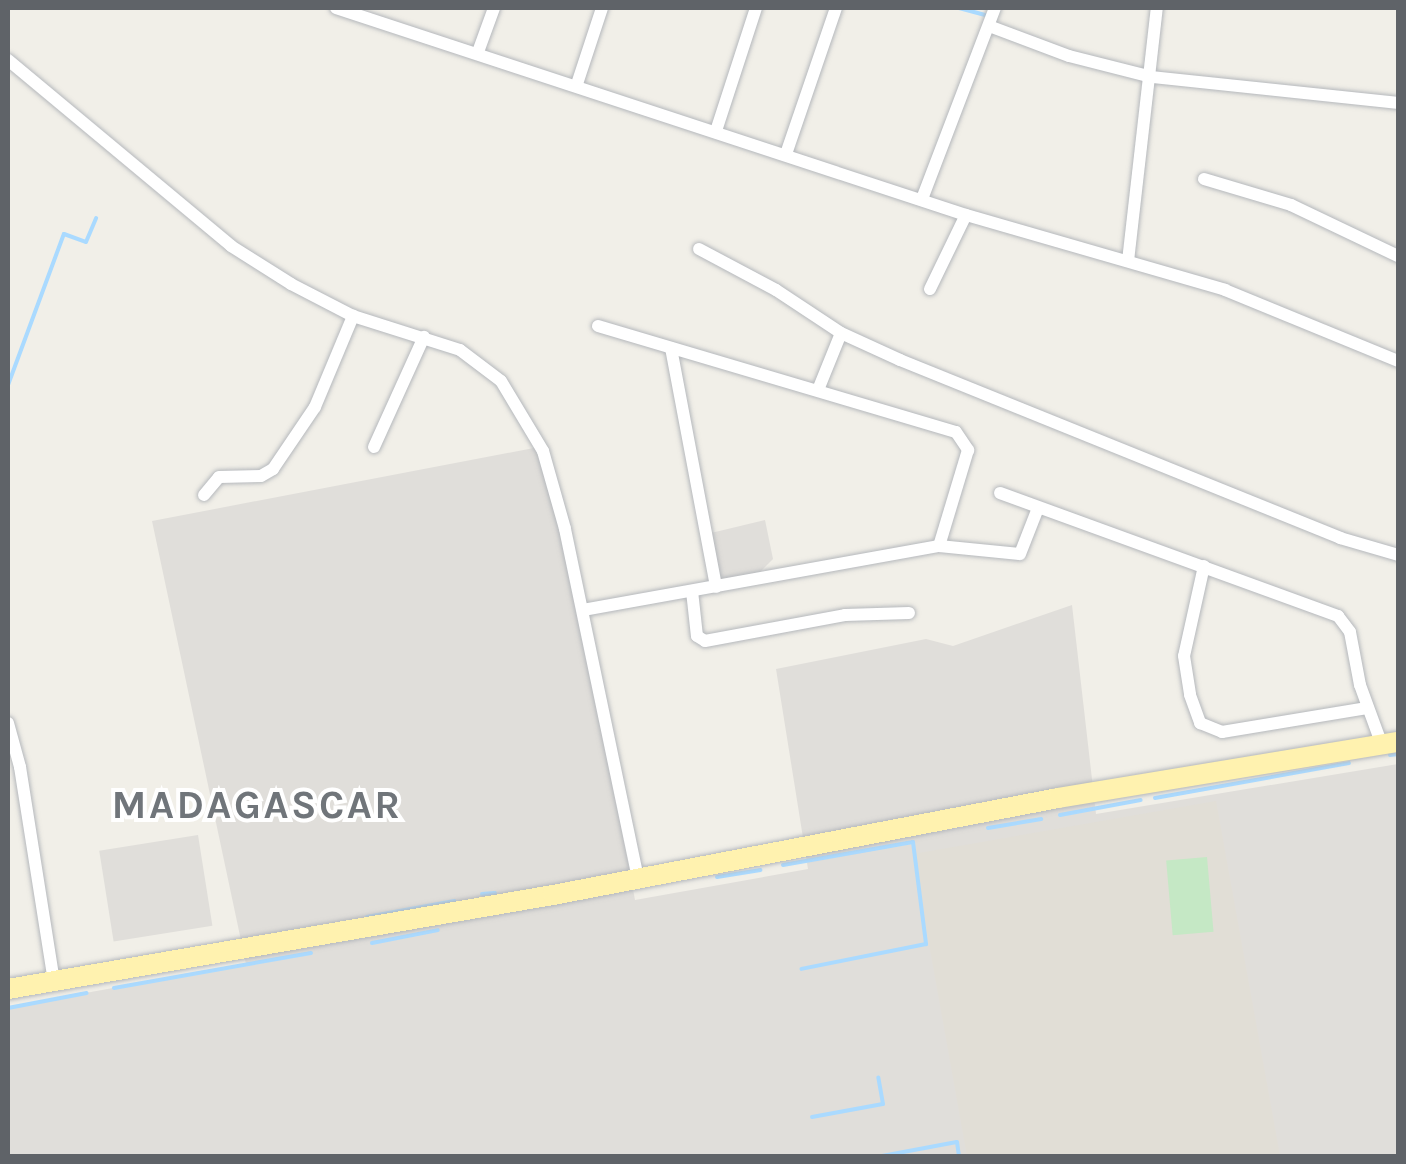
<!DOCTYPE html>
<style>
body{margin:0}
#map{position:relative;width:1406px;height:1164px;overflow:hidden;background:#f1efe8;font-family:Karla,sans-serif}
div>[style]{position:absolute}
.industrial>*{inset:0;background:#e0deda;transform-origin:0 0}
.education>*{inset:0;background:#e1ded6}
.green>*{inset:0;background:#c5e8c5;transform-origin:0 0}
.stream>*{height:4px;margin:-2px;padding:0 2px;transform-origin:2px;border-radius:2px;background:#aadaff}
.roads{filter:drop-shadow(0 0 2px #b5b8bc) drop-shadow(0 0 2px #b5b8bc)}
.street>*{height:12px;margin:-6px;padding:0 6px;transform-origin:6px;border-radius:6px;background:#fff}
.primary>*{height:20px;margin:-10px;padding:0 10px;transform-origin:10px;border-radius:10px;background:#fff2af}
span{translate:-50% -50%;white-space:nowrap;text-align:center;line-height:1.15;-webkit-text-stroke:8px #fff;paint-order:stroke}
.district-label{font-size:40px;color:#70757a;font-weight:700;letter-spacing:2.5px}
.frame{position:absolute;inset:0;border:10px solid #5f6368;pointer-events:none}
</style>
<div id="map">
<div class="industrial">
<div style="clip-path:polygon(539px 447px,583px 625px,635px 900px,808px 869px,776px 669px,926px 639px,953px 646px,1072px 605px,1096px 814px,1398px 764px,1398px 1156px,8px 1156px,8px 1007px,246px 964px,152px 521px)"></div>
<div style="clip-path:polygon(765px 520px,773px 559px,758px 574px,722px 584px,711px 533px)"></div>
<div style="left:198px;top:835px;width:92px;height:100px;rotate:81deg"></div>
</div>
<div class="education">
<div style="clip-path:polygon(1216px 801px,1280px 1156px,967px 1156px,913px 854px)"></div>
</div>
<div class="green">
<div style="left:1207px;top:857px;width:75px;height:41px;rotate:85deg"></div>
</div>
<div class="stream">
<div style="left:959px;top:8px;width:28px;rotate:15deg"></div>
<div style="left:8px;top:385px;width:161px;rotate:-69.7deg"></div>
<div style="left:64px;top:234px;width:23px;rotate:20deg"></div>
<div style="left:86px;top:242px;width:26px;rotate:-67deg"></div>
<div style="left:1390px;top:755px;width:8px;rotate:-7deg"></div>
<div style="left:1155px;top:798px;width:197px;rotate:-10.2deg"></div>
<div style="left:1060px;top:815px;width:82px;rotate:-10.5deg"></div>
<div style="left:988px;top:828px;width:54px;rotate:-9.6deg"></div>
<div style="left:783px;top:865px;width:132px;rotate:-10deg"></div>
<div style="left:913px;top:842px;width:103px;rotate:82.7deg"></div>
<div style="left:926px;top:944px;width:127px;rotate:168.7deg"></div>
<div style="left:717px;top:877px;width:44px;rotate:-9.2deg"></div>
<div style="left:482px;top:894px;width:13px;rotate:-4deg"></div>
<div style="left:367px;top:917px;width:89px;rotate:-10.3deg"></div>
<div style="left:372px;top:943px;width:67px;rotate:-11.1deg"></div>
<div style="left:114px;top:988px;width:200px;rotate:-10.1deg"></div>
<div style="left:8px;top:1008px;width:80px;rotate:-10.8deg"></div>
<div style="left:812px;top:1117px;width:72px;rotate:-10.4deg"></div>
<div style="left:883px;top:1104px;width:27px;rotate:-100deg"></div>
<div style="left:882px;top:1156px;width:76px;rotate:-10.6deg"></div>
<div style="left:957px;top:1142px;width:14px;rotate:82deg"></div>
</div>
<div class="roads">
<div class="street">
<div style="left:336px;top:8px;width:663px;rotate:18.19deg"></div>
<div style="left:966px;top:215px;width:270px;rotate:16.1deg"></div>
<div style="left:1225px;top:290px;width:187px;rotate:22.3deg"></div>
<div style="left:989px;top:26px;width:85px;rotate:20.6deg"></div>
<div style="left:1069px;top:56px;width:86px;rotate:14.2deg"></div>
<div style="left:1152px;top:77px;width:247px;rotate:6deg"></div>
<div style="left:478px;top:52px;width:47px;rotate:-70deg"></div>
<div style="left:8px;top:60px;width:290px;rotate:39.8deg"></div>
<div style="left:231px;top:246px;width:71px;rotate:32.3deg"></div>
<div style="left:291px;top:284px;width:70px;rotate:27.3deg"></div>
<div style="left:353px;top:316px;width:112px;rotate:17.6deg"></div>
<div style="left:460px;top:350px;width:51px;rotate:37.1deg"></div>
<div style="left:501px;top:381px;width:82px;rotate:59deg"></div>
<div style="left:543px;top:451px;width:81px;rotate:74.2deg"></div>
<div style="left:565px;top:529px;width:358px;rotate:78.2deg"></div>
<div style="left:577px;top:84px;width:80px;rotate:-71.8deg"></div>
<div style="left:716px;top:131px;width:129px;rotate:-72deg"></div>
<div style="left:786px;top:154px;width:154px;rotate:-71.1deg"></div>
<div style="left:1204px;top:179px;width:91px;rotate:16.6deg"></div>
<div style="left:1291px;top:205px;width:119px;rotate:25.5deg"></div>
<div style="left:922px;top:199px;width:204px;rotate:-69.1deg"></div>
<div style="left:699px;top:249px;width:87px;rotate:28deg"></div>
<div style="left:776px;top:290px;width:78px;rotate:33.5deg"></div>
<div style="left:841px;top:333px;width:65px;rotate:24.6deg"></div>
<div style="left:900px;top:360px;width:475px;rotate:22deg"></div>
<div style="left:1340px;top:538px;width:60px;rotate:16.3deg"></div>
<div style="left:1128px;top:261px;width:255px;rotate:-83.5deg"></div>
<div style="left:930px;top:289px;width:82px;rotate:-64.1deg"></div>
<div style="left:598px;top:326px;width:373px;rotate:16.5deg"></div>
<div style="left:956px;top:432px;width:22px;rotate:56deg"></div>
<div style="left:968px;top:450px;width:100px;rotate:106.8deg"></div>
<div style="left:671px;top:348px;width:243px;rotate:79.3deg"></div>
<div style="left:818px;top:390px;width:61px;rotate:-68deg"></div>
<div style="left:374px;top:447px;width:121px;rotate:-65.6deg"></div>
<div style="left:1000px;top:493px;width:360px;rotate:20deg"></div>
<div style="left:1338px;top:616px;width:20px;rotate:53deg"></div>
<div style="left:1350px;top:632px;width:54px;rotate:79.3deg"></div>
<div style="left:1360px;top:685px;width:64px;rotate:69.9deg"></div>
<div style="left:204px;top:495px;width:23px;rotate:-50deg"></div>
<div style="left:219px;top:477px;width:42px;rotate:-1.4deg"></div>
<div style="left:261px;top:476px;width:14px;rotate:-30deg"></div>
<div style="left:273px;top:469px;width:75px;rotate:-55.9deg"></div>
<div style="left:315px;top:407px;width:99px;rotate:-67.3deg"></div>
<div style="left:1204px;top:566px;width:92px;rotate:102.5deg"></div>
<div style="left:1184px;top:656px;width:39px;rotate:81deg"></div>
<div style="left:1190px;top:695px;width:30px;rotate:70deg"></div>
<div style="left:1200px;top:723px;width:24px;rotate:22deg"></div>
<div style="left:1222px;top:732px;width:147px;rotate:-9.4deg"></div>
<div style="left:692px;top:591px;width:45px;rotate:83.7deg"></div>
<div style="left:697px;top:636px;width:9px;rotate:32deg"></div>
<div style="left:705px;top:641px;width:142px;rotate:-10.5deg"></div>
<div style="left:845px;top:615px;width:64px;rotate:-1.8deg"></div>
<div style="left:583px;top:610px;width:362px;rotate:-10.2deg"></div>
<div style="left:939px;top:546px;width:81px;rotate:5.6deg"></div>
<div style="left:1020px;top:554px;width:49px;rotate:-68.6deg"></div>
<div style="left:8px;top:723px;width:46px;rotate:74.7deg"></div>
<div style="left:20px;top:767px;width:217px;rotate:81deg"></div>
</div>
<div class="primary">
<div style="left:8px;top:989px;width:553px;rotate:-9.79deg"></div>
<div style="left:553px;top:895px;width:514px;rotate:-10.87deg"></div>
<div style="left:1058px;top:798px;width:345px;rotate:-9.4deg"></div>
</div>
</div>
<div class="district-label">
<span style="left:257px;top:805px">MADAGASCAR</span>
</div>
<div class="frame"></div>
</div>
